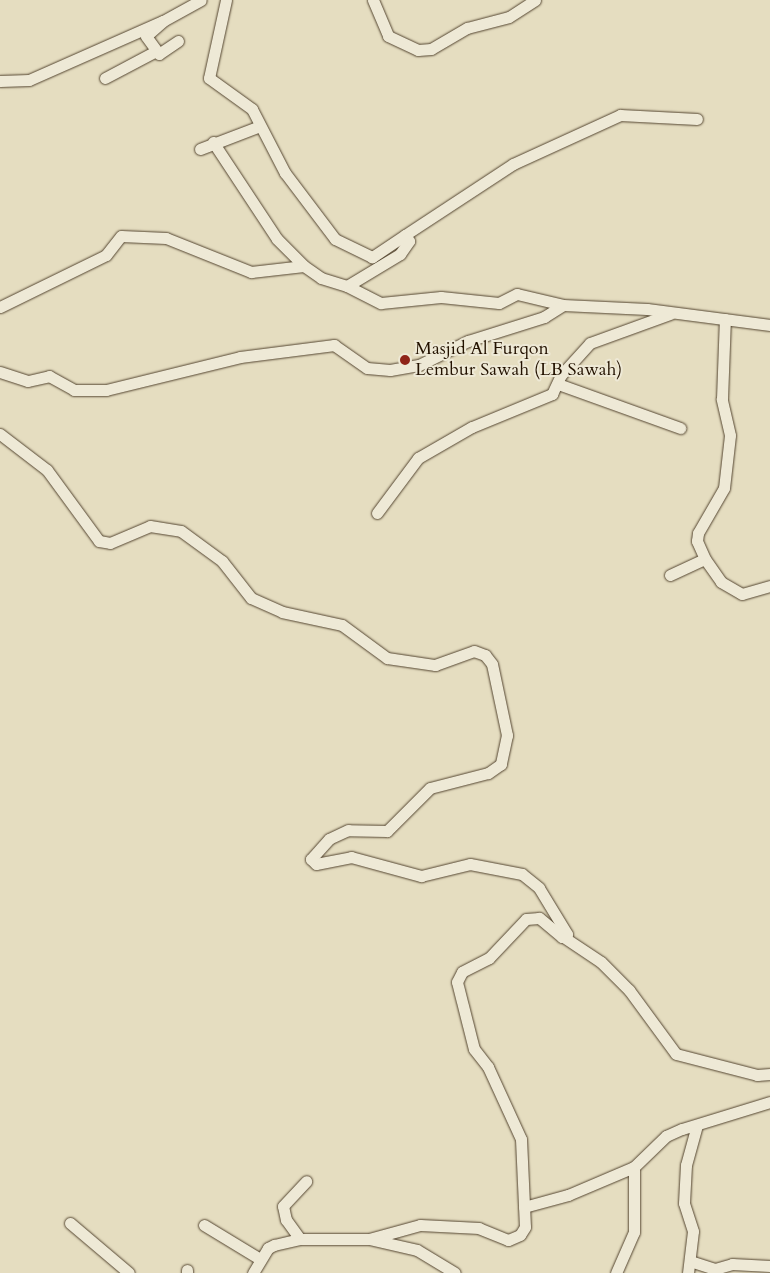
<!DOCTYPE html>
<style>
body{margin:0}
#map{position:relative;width:770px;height:1273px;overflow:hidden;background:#e5ddc0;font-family:Cardo,serif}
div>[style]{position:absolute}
.roads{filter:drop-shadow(0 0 1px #544530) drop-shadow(0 0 1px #544530)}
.minor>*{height:11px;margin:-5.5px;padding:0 5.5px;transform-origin:5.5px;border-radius:5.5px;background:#eee9d6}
.dots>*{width:14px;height:14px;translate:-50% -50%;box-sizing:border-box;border:2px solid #eee9d6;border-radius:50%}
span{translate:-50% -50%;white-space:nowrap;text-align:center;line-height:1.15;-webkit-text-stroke:4px #eee9d6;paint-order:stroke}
.poi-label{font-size:18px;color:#231200}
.left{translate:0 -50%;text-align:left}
</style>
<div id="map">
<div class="roads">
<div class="minor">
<div style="left:373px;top:0;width:39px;rotate:67deg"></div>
<div style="left:388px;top:36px;width:33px;rotate:25deg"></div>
<div style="left:418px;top:50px;width:13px;rotate:-4deg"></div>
<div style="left:431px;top:49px;width:42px;rotate:-30.3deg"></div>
<div style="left:467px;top:28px;width:43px;rotate:-14.7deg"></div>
<div style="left:509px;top:17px;width:31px;rotate:-33deg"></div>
<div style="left:178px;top:41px;width:23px;rotate:146deg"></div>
<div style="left:159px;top:54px;width:22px;rotate:-126deg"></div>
<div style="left:146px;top:36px;width:23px;rotate:-41deg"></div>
<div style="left:163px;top:21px;width:43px;rotate:-28.9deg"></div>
<div style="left:105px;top:78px;width:58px;rotate:-27.9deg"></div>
<div style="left:0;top:81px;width:29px;rotate:-2deg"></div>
<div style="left:29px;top:80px;width:146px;rotate:-23.8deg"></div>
<div style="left:213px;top:142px;width:116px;rotate:56.6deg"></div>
<div style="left:277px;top:239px;width:38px;rotate:45deg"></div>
<div style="left:200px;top:149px;width:64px;rotate:-21deg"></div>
<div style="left:405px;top:235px;width:129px;rotate:-33.3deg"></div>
<div style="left:513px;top:164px;width:118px;rotate:-24.6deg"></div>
<div style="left:620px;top:115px;width:77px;rotate:3deg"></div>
<div style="left:347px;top:286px;width:38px;rotate:27deg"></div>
<div style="left:381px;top:303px;width:60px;rotate:-5.7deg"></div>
<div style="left:441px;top:297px;width:58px;rotate:5.9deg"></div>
<div style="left:499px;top:303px;width:20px;rotate:-27deg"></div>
<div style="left:517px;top:294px;width:47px;rotate:13.4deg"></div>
<div style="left:0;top:307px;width:118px;rotate:-26.1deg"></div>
<div style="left:106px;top:255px;width:24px;rotate:-52deg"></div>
<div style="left:121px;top:236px;width:45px;rotate:2.5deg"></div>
<div style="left:166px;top:238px;width:92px;rotate:21.8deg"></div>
<div style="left:251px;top:272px;width:53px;rotate:-6.5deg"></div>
<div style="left:304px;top:266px;width:21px;rotate:35deg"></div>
<div style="left:321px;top:278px;width:27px;rotate:17deg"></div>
<div style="left:347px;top:286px;width:62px;rotate:-31.1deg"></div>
<div style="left:400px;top:254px;width:16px;rotate:-55deg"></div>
<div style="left:409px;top:241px;width:7px;rotate:-124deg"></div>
<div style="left:405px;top:235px;width:40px;rotate:146deg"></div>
<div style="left:372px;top:257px;width:41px;rotate:-154.1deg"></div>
<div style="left:335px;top:239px;width:83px;rotate:-127.1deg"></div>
<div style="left:285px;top:173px;width:72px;rotate:-117.3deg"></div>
<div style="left:252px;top:109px;width:53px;rotate:-144.2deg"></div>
<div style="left:209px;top:78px;width:80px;rotate:-77.7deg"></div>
<div style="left:0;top:372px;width:29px;rotate:18deg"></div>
<div style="left:28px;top:381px;width:22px;rotate:-13deg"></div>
<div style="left:49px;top:376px;width:29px;rotate:29deg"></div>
<div style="left:74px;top:390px;width:32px"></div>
<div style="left:106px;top:390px;width:138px;rotate:-13.8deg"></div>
<div style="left:240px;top:357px;width:95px;rotate:-7.3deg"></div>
<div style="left:334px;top:345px;width:40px;rotate:34.9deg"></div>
<div style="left:367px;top:368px;width:23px;rotate:5deg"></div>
<div style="left:390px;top:370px;width:29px;rotate:-10deg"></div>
<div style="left:419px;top:365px;width:55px;rotate:-26.1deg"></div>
<div style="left:468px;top:341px;width:80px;rotate:-17.5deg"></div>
<div style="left:544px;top:317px;width:22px;rotate:-32deg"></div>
<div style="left:563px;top:305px;width:84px;rotate:2.7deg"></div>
<div style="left:647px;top:309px;width:124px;rotate:7.4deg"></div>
<div style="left:558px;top:384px;width:130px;rotate:19.8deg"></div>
<div style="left:0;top:434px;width:59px;rotate:37.5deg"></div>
<div style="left:47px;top:470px;width:88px;rotate:53.8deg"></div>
<div style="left:99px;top:541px;width:11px;rotate:10deg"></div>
<div style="left:110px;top:543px;width:43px;rotate:-23deg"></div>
<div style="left:150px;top:526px;width:31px;rotate:9deg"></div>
<div style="left:181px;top:531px;width:51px;rotate:36.2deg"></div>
<div style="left:222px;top:561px;width:47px;rotate:51.9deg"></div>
<div style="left:251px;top:598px;width:34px;rotate:24deg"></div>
<div style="left:282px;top:612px;width:61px;rotate:12.2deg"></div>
<div style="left:342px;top:625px;width:56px;rotate:36.3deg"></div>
<div style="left:387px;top:658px;width:49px;rotate:8.3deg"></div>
<div style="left:435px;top:665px;width:41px;rotate:-19.7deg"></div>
<div style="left:474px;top:651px;width:12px;rotate:20deg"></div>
<div style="left:485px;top:655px;width:11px;rotate:52deg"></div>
<div style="left:492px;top:664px;width:73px;rotate:78.1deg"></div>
<div style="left:507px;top:735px;width:30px;rotate:102deg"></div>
<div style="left:501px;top:764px;width:16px;rotate:145deg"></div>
<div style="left:488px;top:773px;width:60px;rotate:165.5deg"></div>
<div style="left:430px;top:788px;width:61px;rotate:135deg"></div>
<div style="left:387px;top:831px;width:39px;rotate:-179deg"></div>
<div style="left:348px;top:830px;width:21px;rotate:155deg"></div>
<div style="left:329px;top:839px;width:27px;rotate:132deg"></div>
<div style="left:311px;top:859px;width:7px;rotate:45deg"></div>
<div style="left:316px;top:864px;width:36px;rotate:-11deg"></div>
<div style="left:351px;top:857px;width:73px;rotate:15.2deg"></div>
<div style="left:421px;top:876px;width:50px;rotate:-13.8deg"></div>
<div style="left:470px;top:864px;width:53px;rotate:10.9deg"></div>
<div style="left:522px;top:874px;width:22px;rotate:39deg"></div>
<div style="left:539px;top:888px;width:54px;rotate:58.7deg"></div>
<div style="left:567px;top:934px;width:6px;rotate:149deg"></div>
<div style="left:562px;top:937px;width:30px;rotate:-140deg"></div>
<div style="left:539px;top:918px;width:13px;rotate:176deg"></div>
<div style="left:526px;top:919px;width:54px;rotate:133.5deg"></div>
<div style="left:489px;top:958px;width:30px;rotate:153deg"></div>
<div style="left:462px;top:972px;width:11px;rotate:117deg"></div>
<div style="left:457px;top:982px;width:69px;rotate:75.8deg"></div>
<div style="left:474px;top:1049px;width:23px;rotate:52deg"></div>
<div style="left:488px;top:1067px;width:79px;rotate:65.4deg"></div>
<div style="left:521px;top:1139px;width:88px;rotate:87.4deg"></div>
<div style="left:525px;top:1227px;width:9px;rotate:122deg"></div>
<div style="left:520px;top:1235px;width:13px;rotate:157deg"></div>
<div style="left:508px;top:1240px;width:31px;rotate:-158deg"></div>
<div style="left:479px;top:1228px;width:59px;rotate:-177.1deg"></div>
<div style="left:420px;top:1225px;width:53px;rotate:164.6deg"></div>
<div style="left:377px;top:513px;width:69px;rotate:-53.3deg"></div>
<div style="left:418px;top:458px;width:62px;rotate:-29.9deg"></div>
<div style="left:472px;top:427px;width:87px;rotate:-22.4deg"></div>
<div style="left:552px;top:394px;width:21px;rotate:-65deg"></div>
<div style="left:561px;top:375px;width:43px;rotate:-47.8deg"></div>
<div style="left:590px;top:343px;width:85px;rotate:-19.9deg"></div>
<div style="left:705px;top:559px;width:28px;rotate:55deg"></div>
<div style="left:721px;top:582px;width:24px;rotate:30deg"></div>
<div style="left:742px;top:594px;width:29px;rotate:-16deg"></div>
<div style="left:670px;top:575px;width:38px;rotate:-25deg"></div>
<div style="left:705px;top:559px;width:20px;rotate:-114deg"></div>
<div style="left:697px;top:541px;width:8px;rotate:-83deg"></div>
<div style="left:698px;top:533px;width:52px;rotate:-60deg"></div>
<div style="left:724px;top:488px;width:53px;rotate:-83.5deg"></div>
<div style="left:730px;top:435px;width:37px;rotate:-103deg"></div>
<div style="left:722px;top:399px;width:80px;rotate:-87.9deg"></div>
<div style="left:565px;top:938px;width:43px;rotate:33.7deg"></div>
<div style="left:601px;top:962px;width:40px;rotate:45deg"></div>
<div style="left:629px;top:990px;width:79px;rotate:53.7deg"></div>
<div style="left:676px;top:1054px;width:84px;rotate:14.5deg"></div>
<div style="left:757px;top:1075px;width:13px;rotate:-4deg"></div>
<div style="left:524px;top:1207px;width:46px;rotate:-15.3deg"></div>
<div style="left:568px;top:1195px;width:72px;rotate:-23deg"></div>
<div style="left:634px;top:1167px;width:45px;rotate:-44.1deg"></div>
<div style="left:666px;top:1136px;width:17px;rotate:-24deg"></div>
<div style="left:682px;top:1129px;width:92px;rotate:-17.1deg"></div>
<div style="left:70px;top:1223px;width:77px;rotate:40.3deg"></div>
<div style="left:204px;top:1225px;width:66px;rotate:31.3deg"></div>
<div style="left:300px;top:1239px;width:24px;rotate:-126deg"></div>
<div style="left:286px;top:1220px;width:14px;rotate:-102deg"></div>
<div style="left:283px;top:1206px;width:34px;rotate:-47deg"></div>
<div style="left:690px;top:1261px;width:26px;rotate:18deg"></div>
<div style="left:715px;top:1269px;width:18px;rotate:-16deg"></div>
<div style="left:732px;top:1264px;width:38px;rotate:3deg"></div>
<div style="left:187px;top:1270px;width:3px;rotate:90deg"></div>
<div style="left:253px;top:1273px;width:29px;rotate:-59deg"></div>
<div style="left:268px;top:1248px;width:7px;rotate:-27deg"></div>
<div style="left:274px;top:1245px;width:27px;rotate:-13deg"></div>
<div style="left:300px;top:1239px;width:69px"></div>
<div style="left:369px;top:1239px;width:49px;rotate:12.9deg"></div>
<div style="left:417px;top:1250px;width:44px;rotate:31.2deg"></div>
<div style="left:616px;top:1273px;width:45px;rotate:-66.3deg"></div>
<div style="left:634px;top:1232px;width:65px;rotate:-90deg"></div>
<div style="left:688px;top:1273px;width:42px;rotate:-83.2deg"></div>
<div style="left:693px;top:1231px;width:29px;rotate:-108deg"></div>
<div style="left:684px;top:1203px;width:38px;rotate:-87deg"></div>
<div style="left:686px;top:1165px;width:41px;rotate:-74.6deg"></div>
</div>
</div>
<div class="dots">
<div style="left:405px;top:360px;background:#8f2418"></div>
</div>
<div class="poi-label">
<span class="left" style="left:415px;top:360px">Masjid Al Furqon<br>Lembur Sawah (LB Sawah)</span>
</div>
</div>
